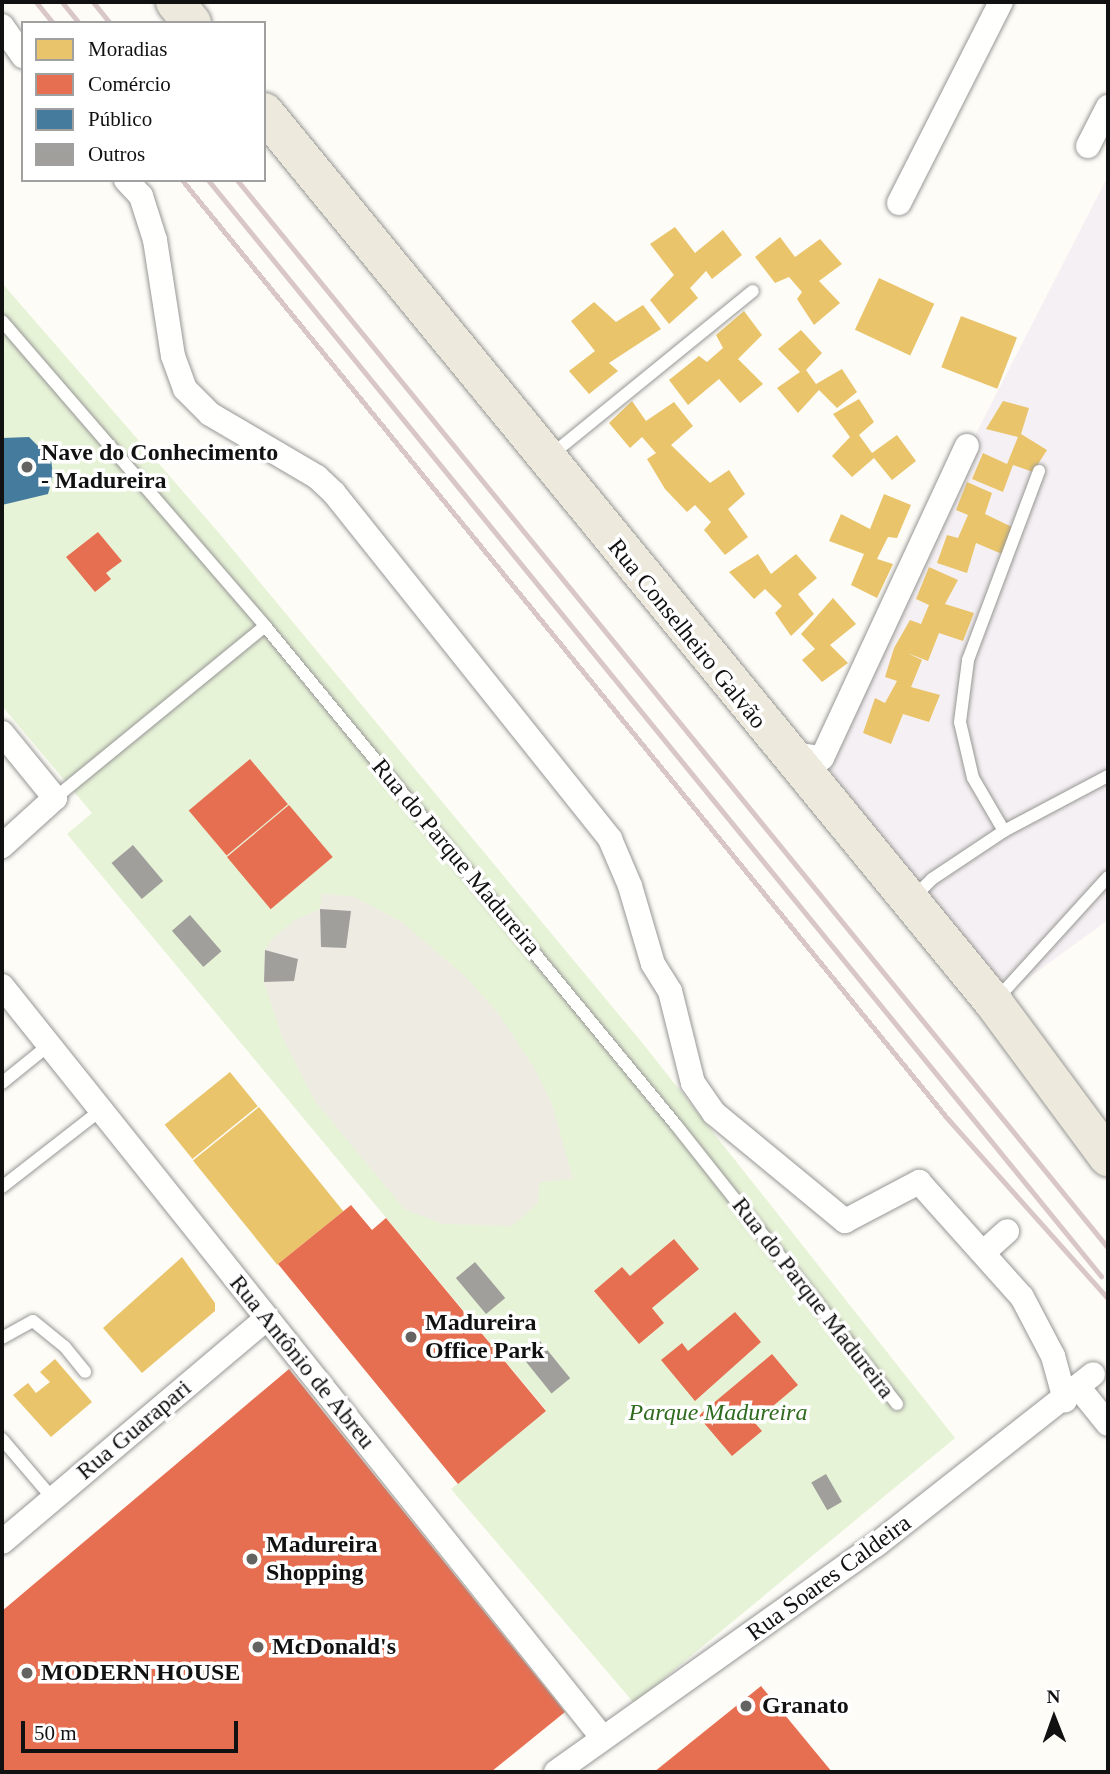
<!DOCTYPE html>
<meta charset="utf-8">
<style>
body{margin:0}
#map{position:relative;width:1110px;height:1774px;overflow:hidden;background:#fdfcf7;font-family:"Times New Roman",serif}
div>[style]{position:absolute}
.industrial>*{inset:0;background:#f5f0f3}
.green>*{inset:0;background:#e7f3d7}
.plaza>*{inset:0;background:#edebe2}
.homes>*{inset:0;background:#e9c46a;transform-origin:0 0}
.shops>*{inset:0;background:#e76f51;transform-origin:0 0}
.public>*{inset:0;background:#457b9d}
.building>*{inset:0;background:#a19f9c;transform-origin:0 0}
.roads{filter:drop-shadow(0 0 2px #979795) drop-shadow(0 0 2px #979795)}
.service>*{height:12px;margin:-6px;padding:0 6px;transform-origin:6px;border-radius:6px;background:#fffffe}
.minor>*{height:24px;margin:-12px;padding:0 12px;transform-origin:12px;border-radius:12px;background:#fffffe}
.primary>*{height:38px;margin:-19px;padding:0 19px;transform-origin:19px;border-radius:19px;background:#ede9dc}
.rail>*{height:5px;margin:-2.5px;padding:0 2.5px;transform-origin:2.5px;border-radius:2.5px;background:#d9c6c7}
.dots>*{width:19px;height:19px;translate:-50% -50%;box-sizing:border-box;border:4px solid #fff;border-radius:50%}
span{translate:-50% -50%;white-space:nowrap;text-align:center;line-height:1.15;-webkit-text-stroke:7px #fff;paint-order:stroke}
.poi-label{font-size:24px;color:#111;font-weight:700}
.left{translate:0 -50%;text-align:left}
.street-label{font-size:24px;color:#111}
.park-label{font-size:24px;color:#2f6b1f;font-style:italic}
.frame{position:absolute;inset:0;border:4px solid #111;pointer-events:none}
.legend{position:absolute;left:21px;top:21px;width:245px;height:161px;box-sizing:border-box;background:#fff;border:2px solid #a0a0a0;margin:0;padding:9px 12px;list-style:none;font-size:21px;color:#111}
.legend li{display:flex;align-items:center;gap:14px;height:35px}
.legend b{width:35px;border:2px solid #a0a0a0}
.north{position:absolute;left:1019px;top:1683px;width:70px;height:70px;-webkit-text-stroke:5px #fff;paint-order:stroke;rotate:359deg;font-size:19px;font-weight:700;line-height:28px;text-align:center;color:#111}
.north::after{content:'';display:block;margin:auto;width:24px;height:32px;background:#111;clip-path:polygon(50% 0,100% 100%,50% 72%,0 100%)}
.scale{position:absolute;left:21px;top:1721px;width:217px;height:32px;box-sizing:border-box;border:4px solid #111;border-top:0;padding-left:9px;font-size:21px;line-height:24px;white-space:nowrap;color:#111;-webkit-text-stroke:5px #fff;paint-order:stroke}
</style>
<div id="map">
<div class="industrial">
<div style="clip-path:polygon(1108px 176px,1108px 920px,994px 1003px,822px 758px,944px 496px)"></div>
</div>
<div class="green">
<div style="clip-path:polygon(2px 283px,219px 533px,644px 1045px,955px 1438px,634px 1703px,451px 1489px,546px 1410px,67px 834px,92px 813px,2px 706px)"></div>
</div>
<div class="plaza">
<div style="clip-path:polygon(322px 894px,353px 896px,403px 923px,466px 977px,498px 1013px,535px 1069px,552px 1104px,573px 1179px,540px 1182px,538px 1203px,512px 1226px,443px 1224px,405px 1210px,315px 1101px,283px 1039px,264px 982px,265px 950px,273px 938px,295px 920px,320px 909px)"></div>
</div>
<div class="homes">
<div style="clip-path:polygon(675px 227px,695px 253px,723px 230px,742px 255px,712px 279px,706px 271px,690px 288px,698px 298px,669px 324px,650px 300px,674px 275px,650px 244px)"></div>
<div style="clip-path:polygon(780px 237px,795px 257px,820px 239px,842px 264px,819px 281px,840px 303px,814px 325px,797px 299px,802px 292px,789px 277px,775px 283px,755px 257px)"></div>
<div style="left:879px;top:278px;width:61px;height:57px;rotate:25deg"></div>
<div style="clip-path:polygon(594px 302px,616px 322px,643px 305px,661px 329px,609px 363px,618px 371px,589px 394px,569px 371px,595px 351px,571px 321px)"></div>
<div style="clip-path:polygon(744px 311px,762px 335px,738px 359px,763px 384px,740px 403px,719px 379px,688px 405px,669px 380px,699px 356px,707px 362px,723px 348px,716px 335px)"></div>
<div style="left:961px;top:316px;width:60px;height:55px;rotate:21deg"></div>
<div style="clip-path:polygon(801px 330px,822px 353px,806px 370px,816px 384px,842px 369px,857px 392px,837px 408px,819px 390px,798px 413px,777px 388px,800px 372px,778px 349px)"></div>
<div style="clip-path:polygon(859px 399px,874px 422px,859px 435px,872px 453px,897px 435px,916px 461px,892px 480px,874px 458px,852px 477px,832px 456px,850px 437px,833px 414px)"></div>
<div style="clip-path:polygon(632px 401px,646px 421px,674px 402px,693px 426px,671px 445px,710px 483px,729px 470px,745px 494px,728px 509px,748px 537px,725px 555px,704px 530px,711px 522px,695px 505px,687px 512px,665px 489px,647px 459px,656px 453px,642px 437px,630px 448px,609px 423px)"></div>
<div style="clip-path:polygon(1003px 401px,1029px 408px,1021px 434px,1047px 450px,1033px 472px,1013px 465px,1003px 492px,972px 479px,983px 453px,1007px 464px,1018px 437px,986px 429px)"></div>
<div style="clip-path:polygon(967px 482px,992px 493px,985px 514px,1012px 527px,1002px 554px,976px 543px,967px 573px,937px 563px,947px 535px,958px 538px,968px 515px,956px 510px)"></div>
<div style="clip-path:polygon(884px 494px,911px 505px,897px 538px,888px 537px,877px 559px,893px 564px,877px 598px,851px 585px,864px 554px,829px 541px,841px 514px,870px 529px)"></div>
<div style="clip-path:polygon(758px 554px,771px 574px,796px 554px,817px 578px,798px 594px,814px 614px,791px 636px,775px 613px,782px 606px,765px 589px,754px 599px,729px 572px)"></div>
<div style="clip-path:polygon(929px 567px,958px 580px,945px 604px,974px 613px,963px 641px,939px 633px,928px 661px,907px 653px,922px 660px,911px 687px,940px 695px,929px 722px,903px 714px,891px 744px,863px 733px,875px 698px,885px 703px,897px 681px,885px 677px,894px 648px,910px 620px,921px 624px,929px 605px,916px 599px)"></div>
<div style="clip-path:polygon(833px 598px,856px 624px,830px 645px,848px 663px,822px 682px,802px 660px,815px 649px,801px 634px)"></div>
<div style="left:230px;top:1072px;width:44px;height:84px;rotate:51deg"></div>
<div style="left:259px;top:1107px;width:134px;height:85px;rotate:51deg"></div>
<div style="clip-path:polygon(182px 1257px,215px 1303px,215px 1311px,142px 1373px,103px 1328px)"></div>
<div style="clip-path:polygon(55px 1359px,92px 1402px,51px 1437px,13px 1395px,28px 1383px,36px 1393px,50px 1382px,40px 1372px)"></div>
</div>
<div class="shops">
<div style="clip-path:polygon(98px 532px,122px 561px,106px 573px,111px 579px,95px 592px,66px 557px)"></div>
<div style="left:250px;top:759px;width:59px;height:80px;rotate:50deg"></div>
<div style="left:289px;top:805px;width:68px;height:81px;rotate:50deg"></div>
<div style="clip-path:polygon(351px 1205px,372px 1230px,386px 1218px,546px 1411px,458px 1484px,278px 1264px)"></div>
<div style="clip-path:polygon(674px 1239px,699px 1269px,652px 1308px,664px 1323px,639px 1344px,594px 1291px,622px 1267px,630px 1276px)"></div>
<div style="clip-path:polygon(735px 1312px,761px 1342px,695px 1401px,661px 1360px,682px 1343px,688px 1351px)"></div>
<div style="clip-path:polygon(772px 1354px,798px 1385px,754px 1422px,762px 1431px,732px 1456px,698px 1416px)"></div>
<div style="clip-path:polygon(289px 1369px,565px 1712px,491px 1772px,2px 1772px,2px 1611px)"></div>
<div style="clip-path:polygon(761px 1686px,832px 1772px,654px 1772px)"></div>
</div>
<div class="public">
<div style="clip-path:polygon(29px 437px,51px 459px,53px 475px,48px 494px,2px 505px,2px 438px)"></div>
</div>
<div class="building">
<div style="left:133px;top:845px;width:47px;height:28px;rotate:50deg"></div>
<div style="clip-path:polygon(320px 909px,351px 911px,346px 948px,321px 947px)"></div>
<div style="left:190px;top:915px;width:48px;height:24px;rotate:49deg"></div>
<div style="clip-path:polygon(265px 950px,298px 959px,294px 981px,264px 982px)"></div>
<div style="left:475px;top:1262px;width:47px;height:25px;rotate:50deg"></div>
<div style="left:540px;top:1341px;width:48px;height:24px;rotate:51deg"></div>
<div style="left:826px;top:1474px;width:32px;height:17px;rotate:60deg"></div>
</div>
<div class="roads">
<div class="service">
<div style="left:2px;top:321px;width:403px;rotate:49.2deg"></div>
<div style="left:265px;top:626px;width:646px;rotate:50.52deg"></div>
<div style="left:676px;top:1125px;width:356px;rotate:51.6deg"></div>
<div style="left:551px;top:455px;width:260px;rotate:-39.1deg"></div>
<div style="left:55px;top:798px;width:271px;rotate:-39.3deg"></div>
<div style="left:1004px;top:831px;width:61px;rotate:-120.3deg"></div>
<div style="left:973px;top:778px;width:57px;rotate:-103.1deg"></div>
<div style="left:960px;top:722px;width:63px;rotate:-82.6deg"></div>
<div style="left:968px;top:660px;width:202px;rotate:-69.4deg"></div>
<div style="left:912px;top:899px;width:28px;rotate:-45deg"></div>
<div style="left:932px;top:879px;width:87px;rotate:-33.7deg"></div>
<div style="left:1004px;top:831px;width:118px;rotate:-27.9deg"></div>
<div style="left:996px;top:1000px;width:166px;rotate:-47.7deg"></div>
<div style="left:2px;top:1083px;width:60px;rotate:-39deg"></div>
<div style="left:2px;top:1187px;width:125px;rotate:-37.9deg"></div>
<div style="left:2px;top:1338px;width:35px;rotate:-29deg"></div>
<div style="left:33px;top:1321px;width:41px;rotate:39.1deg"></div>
<div style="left:65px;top:1347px;width:32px;rotate:51deg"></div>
<div style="left:2px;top:1439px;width:79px;rotate:49.6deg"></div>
</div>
<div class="minor">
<div style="left:2px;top:26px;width:37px;rotate:55deg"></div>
<div style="left:1088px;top:146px;width:44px;rotate:-62.9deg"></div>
<div style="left:126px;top:180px;width:22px;rotate:47deg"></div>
<div style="left:141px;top:196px;width:46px;rotate:72.3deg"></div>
<div style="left:155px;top:240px;width:117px;rotate:81.2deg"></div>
<div style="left:173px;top:356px;width:35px;rotate:70deg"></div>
<div style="left:185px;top:389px;width:35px;rotate:45deg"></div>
<div style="left:210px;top:414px;width:124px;rotate:30.5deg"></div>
<div style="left:317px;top:477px;width:23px;rotate:43deg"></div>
<div style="left:334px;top:493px;width:443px;rotate:51.4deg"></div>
<div style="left:610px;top:839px;width:51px;rotate:66.9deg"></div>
<div style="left:630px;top:886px;width:81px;rotate:73.6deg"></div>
<div style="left:653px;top:964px;width:32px;rotate:58deg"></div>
<div style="left:670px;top:991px;width:95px;rotate:76deg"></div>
<div style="left:693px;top:1083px;width:37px;rotate:55deg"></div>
<div style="left:714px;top:1113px;width:170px;rotate:39.5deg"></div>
<div style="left:845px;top:1221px;width:84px;rotate:-27.8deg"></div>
<div style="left:919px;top:1182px;width:154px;rotate:48.2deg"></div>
<div style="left:1022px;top:1297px;width:67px;rotate:62.3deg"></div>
<div style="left:1053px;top:1356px;width:46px;rotate:74.7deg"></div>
<div style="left:899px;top:203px;width:225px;rotate:-63.1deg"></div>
<div style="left:2px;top:733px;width:84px;rotate:50.8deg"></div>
<div style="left:55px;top:798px;width:72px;rotate:137.8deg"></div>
<div style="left:785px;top:753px;width:37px;rotate:8deg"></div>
<div style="left:822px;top:758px;width:344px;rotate:-65.1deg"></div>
<div style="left:2px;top:986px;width:961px;rotate:51.38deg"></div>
<div style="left:984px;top:1252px;width:31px;rotate:-42deg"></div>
<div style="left:1079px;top:1388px;width:46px;rotate:51.1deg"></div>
<div style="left:2px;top:1542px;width:347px;rotate:-40.2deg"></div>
<div style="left:556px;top:1772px;width:392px;rotate:-35.4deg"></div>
<div style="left:876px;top:1545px;width:276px;rotate:-38.2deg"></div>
</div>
<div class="primary">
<div style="left:175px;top:2px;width:27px;rotate:51deg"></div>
<div style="left:264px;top:112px;width:1152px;rotate:50.67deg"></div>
<div style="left:994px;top:1003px;width:192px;rotate:53.5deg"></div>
</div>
</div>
<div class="rail">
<div style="left:36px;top:2px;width:27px;rotate:51deg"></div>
<div style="left:62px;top:2px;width:27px;rotate:51deg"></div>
<div style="left:93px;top:2px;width:27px;rotate:51deg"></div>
<div style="left:182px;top:180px;width:1210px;rotate:50.8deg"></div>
<div style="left:947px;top:1118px;width:242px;rotate:48.3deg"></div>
<div style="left:208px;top:180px;width:1414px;rotate:50.83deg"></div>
<div style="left:237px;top:180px;width:1378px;rotate:50.8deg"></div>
</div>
<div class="dots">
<div style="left:27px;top:467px;background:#646362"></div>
<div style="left:411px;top:1337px;background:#646362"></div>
<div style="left:252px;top:1559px;background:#646362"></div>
<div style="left:258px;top:1647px;background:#646362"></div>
<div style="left:27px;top:1673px;background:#646362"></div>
<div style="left:746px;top:1706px;background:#646362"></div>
</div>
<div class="poi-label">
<span class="left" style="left:41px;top:467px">Nave do Conhecimento<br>- Madureira</span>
<span class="left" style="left:425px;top:1337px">Madureira<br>Office Park</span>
<span class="left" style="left:266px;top:1559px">Madureira<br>Shopping</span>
<span class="left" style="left:272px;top:1647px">McDonald's</span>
<span class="left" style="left:41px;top:1673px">MODERN HOUSE</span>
<span class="left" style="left:762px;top:1706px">Granato</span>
</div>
<div class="street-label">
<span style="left:687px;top:634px;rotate:51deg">Rua Conselheiro Galvão</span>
<span style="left:456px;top:857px;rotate:50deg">Rua do Parque Madureira</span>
<span style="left:813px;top:1298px;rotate:52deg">Rua do Parque Madureira</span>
<span style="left:302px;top:1362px;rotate:51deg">Rua Antônio de Abreu</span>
<span style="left:134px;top:1430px;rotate:-40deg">Rua Guarapari</span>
<span style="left:829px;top:1578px;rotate:-36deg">Rua Soares Caldeira</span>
</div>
<div class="park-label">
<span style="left:718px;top:1413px">Parque Madureira</span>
</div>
<div class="frame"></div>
<ul class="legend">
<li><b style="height:19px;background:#e9c46a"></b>Moradias</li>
<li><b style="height:19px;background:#e76f51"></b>Comércio</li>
<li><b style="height:19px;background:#457b9d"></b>Público</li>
<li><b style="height:19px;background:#a19f9c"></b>Outros</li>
</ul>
<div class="north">N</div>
<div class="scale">50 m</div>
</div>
